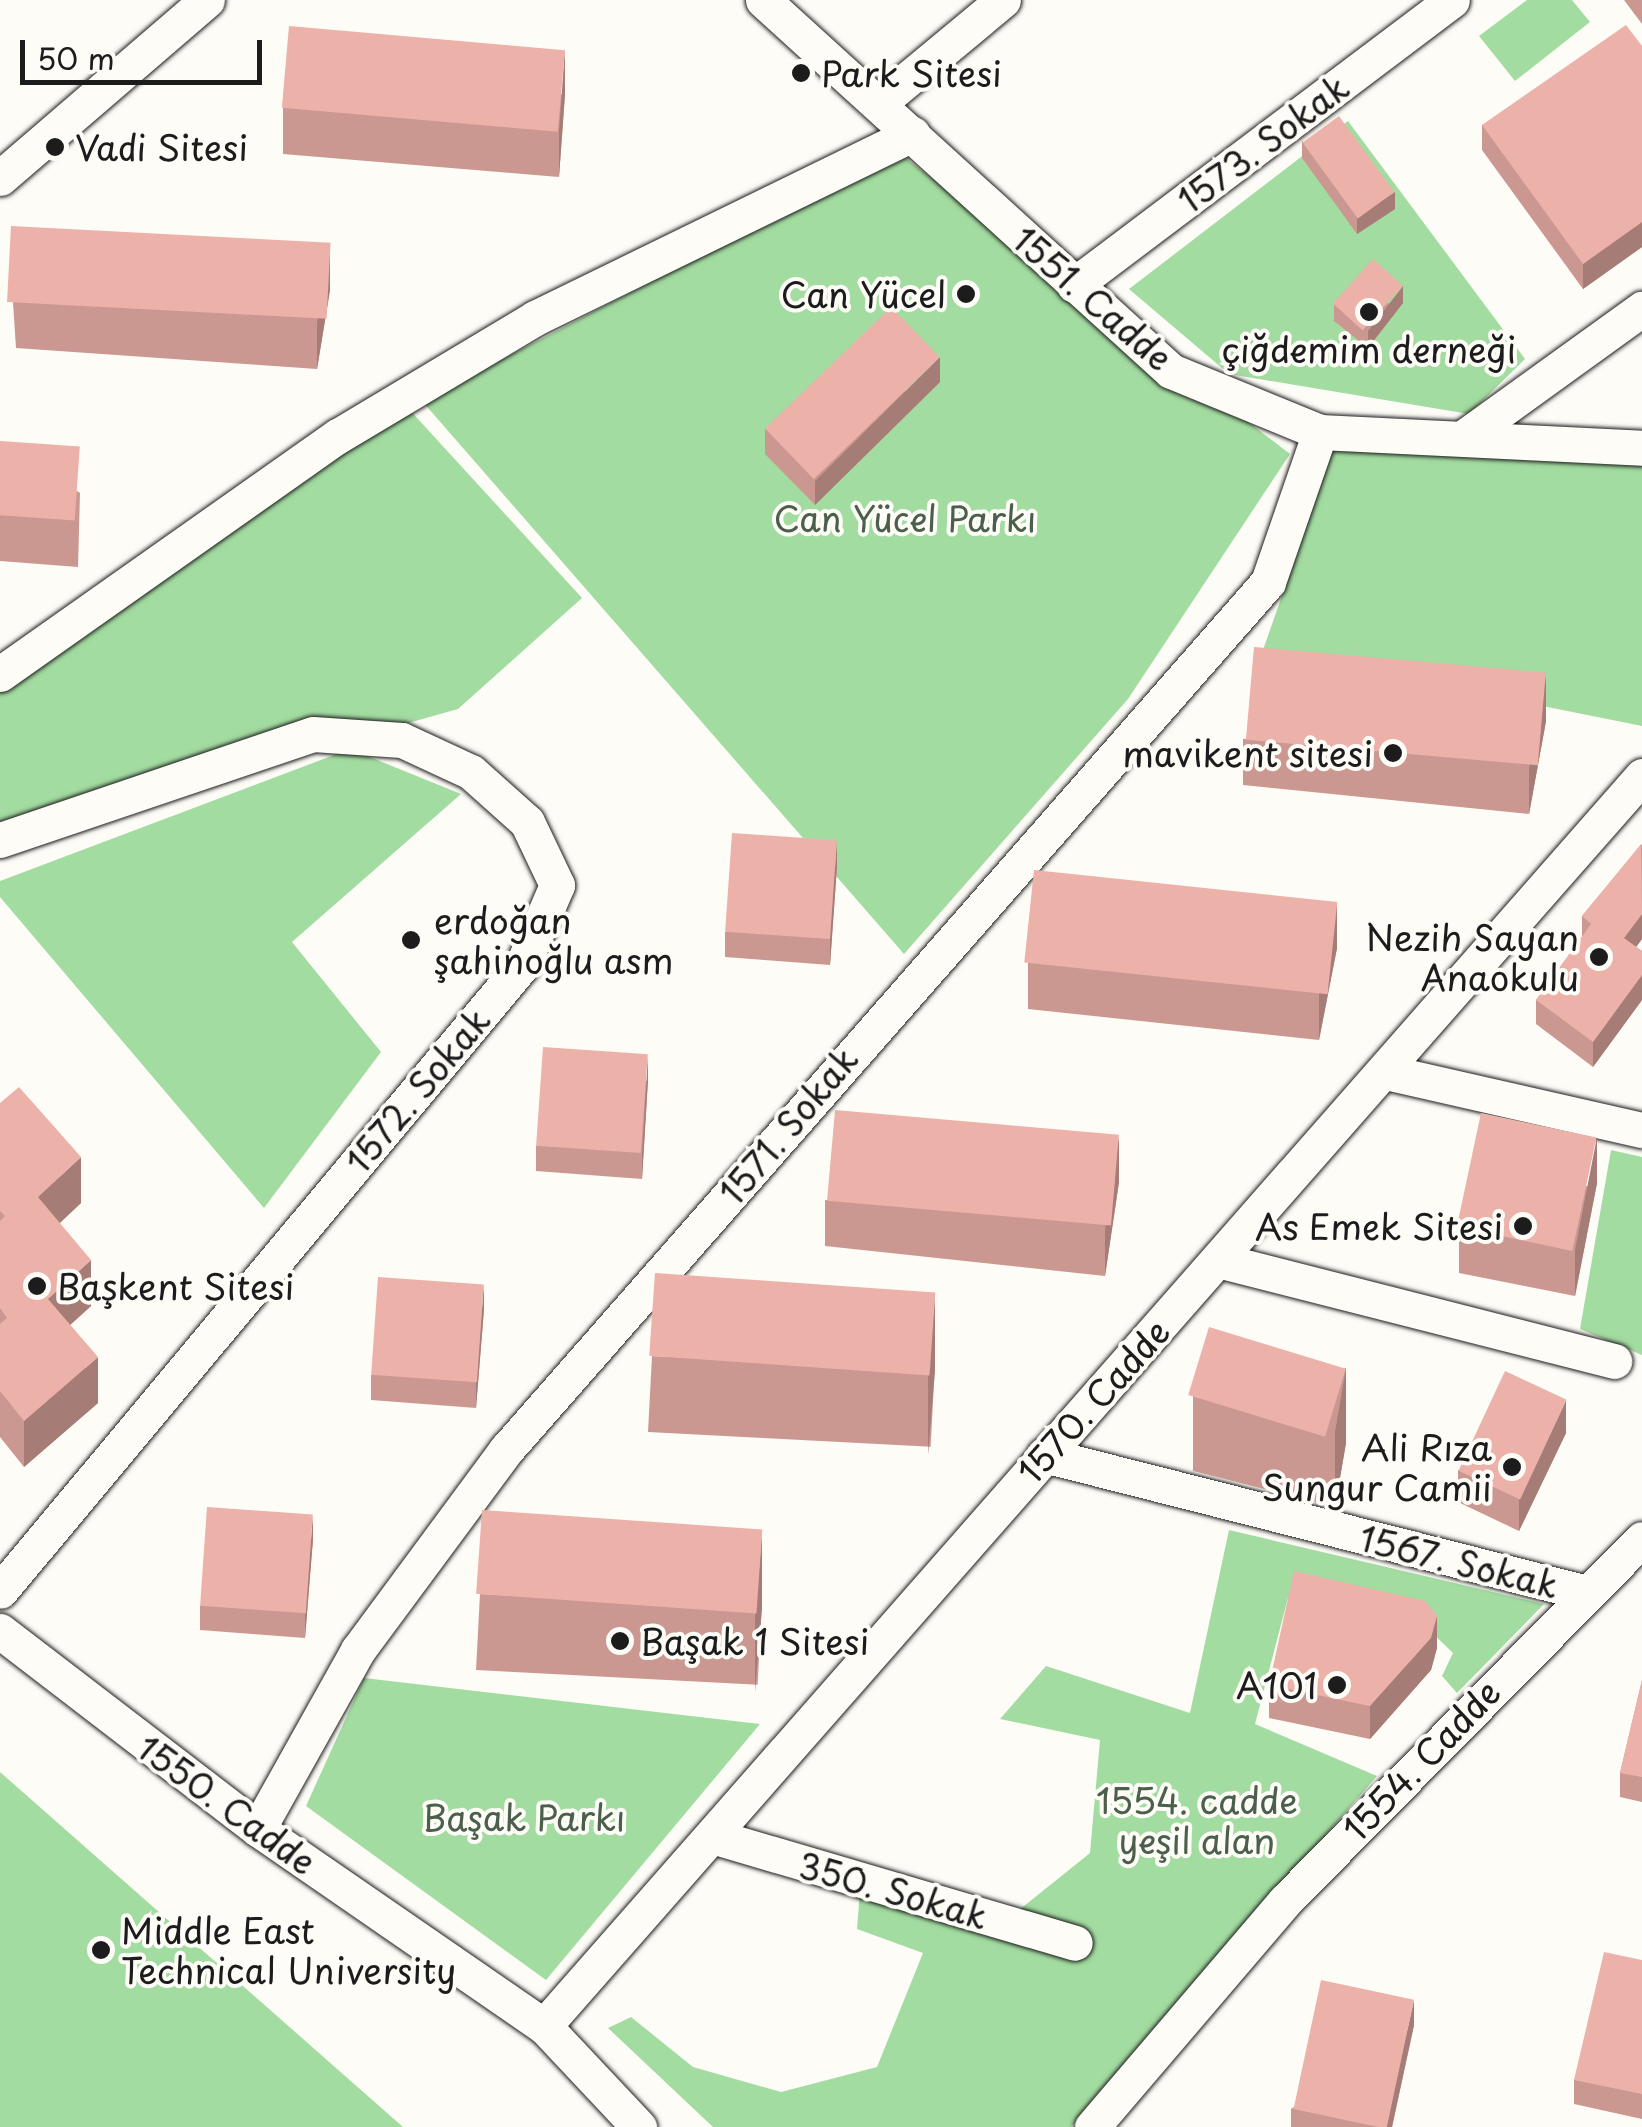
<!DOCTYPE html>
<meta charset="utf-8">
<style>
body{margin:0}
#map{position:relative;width:1642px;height:2127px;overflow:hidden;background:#fdfcf7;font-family:"Playpen Sans",sans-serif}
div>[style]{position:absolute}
.green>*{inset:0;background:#a3dca1}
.roads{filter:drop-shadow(0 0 2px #1c1c1c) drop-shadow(0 0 2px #1c1c1c)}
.street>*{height:35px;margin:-17.5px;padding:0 17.5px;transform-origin:17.5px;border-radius:17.5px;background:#fdfcf7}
.wall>*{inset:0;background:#cb9891;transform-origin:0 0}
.shaded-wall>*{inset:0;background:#a57c76}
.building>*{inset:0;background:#ecb1a9;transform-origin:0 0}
.dots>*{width:28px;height:28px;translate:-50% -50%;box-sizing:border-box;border:5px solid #fdfcf7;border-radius:50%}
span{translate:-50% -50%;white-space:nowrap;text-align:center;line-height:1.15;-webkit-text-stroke:8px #fdfcf7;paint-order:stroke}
.poi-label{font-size:35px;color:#1c1c1c}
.left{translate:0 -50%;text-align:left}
.right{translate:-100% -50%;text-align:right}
.street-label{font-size:35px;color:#1c1c1c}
.park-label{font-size:35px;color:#4b5f4b}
.scale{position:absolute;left:20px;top:40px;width:242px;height:45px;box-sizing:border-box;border:5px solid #1c1c1c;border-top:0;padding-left:12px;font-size:30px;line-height:35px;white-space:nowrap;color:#1c1c1c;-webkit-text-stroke:8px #fdfcf7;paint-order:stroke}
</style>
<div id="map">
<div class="green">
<div style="clip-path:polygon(1527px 0,1572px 0,1590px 22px,1515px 81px,1479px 36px)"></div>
<div style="clip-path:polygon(1348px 121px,1525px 359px,1469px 414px,1229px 374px,1129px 289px)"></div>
<div style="clip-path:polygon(899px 153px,1290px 454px,1128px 699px,904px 954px,422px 401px)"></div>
<div style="clip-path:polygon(407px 407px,582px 598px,458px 709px,0 838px,0 687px)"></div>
<div style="clip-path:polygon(1334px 447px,1642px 464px,1642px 726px,1263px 650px)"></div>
<div style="clip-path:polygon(350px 749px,461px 794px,292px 942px,381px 1052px,264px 1208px,0 897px,0 881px)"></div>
<div style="clip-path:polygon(1611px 1150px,1642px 1157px,1642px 1355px,1580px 1329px)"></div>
<div style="clip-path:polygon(1229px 1530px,1544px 1604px,1457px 1693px,1442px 1676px,1453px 1653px,1425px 1626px,1288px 1598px,1255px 1724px,1377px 1776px,1071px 2127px,713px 2127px,608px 2028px,631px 2017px,693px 2067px,781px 2092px,877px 2067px,923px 1953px,857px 1929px,861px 1879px,1003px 1923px,1090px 1853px,1100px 1740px,1000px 1719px,1046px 1666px,1190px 1713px)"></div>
<div style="clip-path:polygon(364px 1678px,760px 1724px,546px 1980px,306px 1806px)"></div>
<div style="clip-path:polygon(0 1772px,403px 2127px,0 2127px)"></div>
</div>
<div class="roads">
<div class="street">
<div style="left:763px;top:0;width:551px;rotate:42.28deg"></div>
<div style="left:1171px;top:371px;width:161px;rotate:22.3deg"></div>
<div style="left:1320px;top:432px;width:322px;rotate:2.8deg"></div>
<div style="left:879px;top:103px;width:161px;rotate:-39.7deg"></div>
<div style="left:0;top:178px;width:273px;rotate:-40.7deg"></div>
<div style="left:1074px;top:285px;width:473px;rotate:-37deg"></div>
<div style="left:1467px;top:435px;width:216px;rotate:-35.8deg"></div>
<div style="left:0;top:674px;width:413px;rotate:-35.2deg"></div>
<div style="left:338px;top:436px;width:230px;rotate:-30.9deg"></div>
<div style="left:535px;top:318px;width:420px;rotate:-26deg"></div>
<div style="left:0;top:840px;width:330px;rotate:-18.7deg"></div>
<div style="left:313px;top:734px;width:89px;rotate:3.9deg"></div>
<div style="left:402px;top:740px;width:76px;rotate:24.9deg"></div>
<div style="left:471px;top:772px;width:75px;rotate:41.8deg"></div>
<div style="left:527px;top:822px;width:70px;rotate:64.5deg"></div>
<div style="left:557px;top:885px;width:86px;rotate:113.3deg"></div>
<div style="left:523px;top:964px;width:816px;rotate:129.83deg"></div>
<div style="left:1386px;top:1072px;width:262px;rotate:12.8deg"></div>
<div style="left:1218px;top:1260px;width:409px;rotate:14.3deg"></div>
<div style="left:1044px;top:1455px;width:556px;rotate:14.26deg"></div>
<div style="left:0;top:1631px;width:325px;rotate:37.5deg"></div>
<div style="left:258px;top:1829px;width:347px;rotate:34.6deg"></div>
<div style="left:544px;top:2026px;width:139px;rotate:46.8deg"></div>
<div style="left:258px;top:1829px;width:205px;rotate:-60.8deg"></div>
<div style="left:358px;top:1650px;width:249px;rotate:-53.5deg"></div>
<div style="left:506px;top:1450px;width:1155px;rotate:-48.72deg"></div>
<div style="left:1268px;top:582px;width:159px;rotate:-70.9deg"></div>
<div style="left:712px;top:1836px;width:378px;rotate:16.4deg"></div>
<div style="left:544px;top:2026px;width:1664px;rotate:-48.7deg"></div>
<div style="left:1092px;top:2127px;width:297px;rotate:-49.5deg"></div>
<div style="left:1285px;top:1901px;width:508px;rotate:-45.4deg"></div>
</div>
</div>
<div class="wall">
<div style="clip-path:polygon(1624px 0,1642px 0,1642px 24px)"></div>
<div style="clip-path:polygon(1642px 46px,1642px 247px,1583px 289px,1482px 150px,1482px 125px)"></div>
<div style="clip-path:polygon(565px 94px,559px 177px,283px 154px,283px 108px)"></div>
<div style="clip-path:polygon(1302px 141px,1395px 209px,1357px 234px,1302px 158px)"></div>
<div style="clip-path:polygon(11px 226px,330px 290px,317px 369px,16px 348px,11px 272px)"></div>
<div style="clip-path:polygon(1403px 303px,1368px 348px,1334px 321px,1334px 304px)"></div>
<div style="clip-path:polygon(940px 382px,815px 505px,765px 454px,765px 429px)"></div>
<div style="clip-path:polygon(0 441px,80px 493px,78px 567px,0 561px)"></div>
<div style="clip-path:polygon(1546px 721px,1529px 814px,1243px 785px,1243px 739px)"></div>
<div style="clip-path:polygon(1642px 844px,1642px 939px,1636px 947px,1642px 951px,1642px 1000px,1593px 1067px,1536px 1024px,1536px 1000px,1582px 937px,1582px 916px)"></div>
<div style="clip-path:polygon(837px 866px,830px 965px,725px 957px,725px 932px)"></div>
<div style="clip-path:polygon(1337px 948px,1319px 1040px,1028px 1009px,1028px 963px)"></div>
<div style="clip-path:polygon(648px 1080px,642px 1179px,536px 1171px,536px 1146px)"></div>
<div style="clip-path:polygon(0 1103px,81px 1203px,60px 1223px,91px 1306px,70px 1325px,98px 1403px,24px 1467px,0 1437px)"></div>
<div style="clip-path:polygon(1119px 1182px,1105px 1276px,825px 1246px,825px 1200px)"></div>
<div style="clip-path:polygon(1597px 1183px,1575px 1296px,1459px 1273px,1459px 1227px)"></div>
<div style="clip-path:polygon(484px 1309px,476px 1408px,371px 1400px,371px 1375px)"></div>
<div style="left:652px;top:1356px;width:283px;height:76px;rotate:3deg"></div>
<div style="clip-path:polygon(1346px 1368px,1346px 1443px,1335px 1507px,1193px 1471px,1193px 1396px)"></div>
<div style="clip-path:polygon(1566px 1433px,1519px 1531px,1458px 1502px,1458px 1470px)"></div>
<div style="clip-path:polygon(313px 1539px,305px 1638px,200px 1630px,200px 1606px)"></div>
<div style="left:480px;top:1594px;width:282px;height:76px;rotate:3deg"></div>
<div style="clip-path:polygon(1437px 1648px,1431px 1670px,1370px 1739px,1269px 1718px,1269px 1685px)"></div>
<div style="clip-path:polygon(1642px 1680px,1642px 1802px,1620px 1797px,1620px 1773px)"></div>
<div style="clip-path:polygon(1642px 1960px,1642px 2119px,1574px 2104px,1574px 2080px)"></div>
<div style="clip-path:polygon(1414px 2025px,1392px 2127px,1291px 2127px,1291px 2109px)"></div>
</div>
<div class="shaded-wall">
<div style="clip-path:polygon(565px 48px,565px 94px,559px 177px,559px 131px)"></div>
<div style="clip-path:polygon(1395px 192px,1395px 209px,1357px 234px,1357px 217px)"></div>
<div style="clip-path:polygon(1642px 222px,1642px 247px,1583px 289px,1583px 264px)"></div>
<div style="clip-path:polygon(330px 244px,330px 290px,317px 369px,317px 323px)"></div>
<div style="clip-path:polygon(1403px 286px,1403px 303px,1368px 348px,1368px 331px)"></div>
<div style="clip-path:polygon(940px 357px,940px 382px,815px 505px,815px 481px)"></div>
<div style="clip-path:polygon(1546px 675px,1546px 721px,1529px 814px,1529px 768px)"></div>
<div style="clip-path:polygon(837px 841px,837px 866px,830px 965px,830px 940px)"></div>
<div style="clip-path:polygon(1337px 902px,1337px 948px,1319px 1040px,1319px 994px)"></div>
<div style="clip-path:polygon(1642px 914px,1642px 939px,1624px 963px,1624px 938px)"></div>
<div style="clip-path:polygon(1642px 975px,1642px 1000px,1593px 1067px,1593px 1042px)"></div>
<div style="clip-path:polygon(648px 1055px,648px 1080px,642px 1179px,642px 1154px)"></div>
<div style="clip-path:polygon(1119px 1136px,1119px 1182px,1105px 1276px,1105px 1230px)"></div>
<div style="clip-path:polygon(1597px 1137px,1597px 1183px,1575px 1296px,1575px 1250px)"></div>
<div style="clip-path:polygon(81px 1157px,81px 1203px,38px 1243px,38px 1197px)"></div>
<div style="clip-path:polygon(91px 1260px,91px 1306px,48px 1345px,48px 1299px)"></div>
<div style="clip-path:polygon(484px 1284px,484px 1309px,476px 1408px,476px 1383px)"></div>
<div style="clip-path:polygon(935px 1294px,935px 1370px,928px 1455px,928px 1379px)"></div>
<div style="clip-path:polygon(98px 1357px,98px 1403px,24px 1467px,24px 1421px)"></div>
<div style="clip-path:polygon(1346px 1368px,1346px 1443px,1335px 1507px,1335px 1432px)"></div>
<div style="clip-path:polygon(1566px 1400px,1566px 1433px,1519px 1531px,1519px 1499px)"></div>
<div style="clip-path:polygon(313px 1515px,313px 1539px,305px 1638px,305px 1614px)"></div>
<div style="clip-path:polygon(762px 1532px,762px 1608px,755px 1692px,755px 1617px)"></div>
<div style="clip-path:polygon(1437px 1616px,1437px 1648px,1431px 1670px,1370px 1739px,1370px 1706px)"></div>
<div style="clip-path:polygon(1414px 2000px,1414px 2025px,1392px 2127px,1386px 2127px)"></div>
</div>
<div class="building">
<div style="clip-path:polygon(1626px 25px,1642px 46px,1642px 222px,1583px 264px,1482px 125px)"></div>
<div style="left:289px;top:26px;width:277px;height:82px;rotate:5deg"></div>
<div style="left:1339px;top:116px;width:94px;height:45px;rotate:54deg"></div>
<div style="left:11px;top:226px;width:320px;height:76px;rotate:3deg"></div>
<div style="left:1373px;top:259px;width:40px;height:60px;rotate:42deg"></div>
<div style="left:891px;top:307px;width:70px;height:175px;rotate:46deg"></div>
<div style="left:0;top:441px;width:80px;height:74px;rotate:4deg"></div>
<div style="left:1254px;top:647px;width:293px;height:93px;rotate:5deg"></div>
<div style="left:732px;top:833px;width:105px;height:99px;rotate:4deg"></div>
<div style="clip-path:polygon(1641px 844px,1642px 914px,1624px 938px,1642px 951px,1642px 975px,1593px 1042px,1536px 1000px,1591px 924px,1582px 916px)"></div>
<div style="left:1034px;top:870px;width:305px;height:93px;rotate:6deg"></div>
<div style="left:543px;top:1047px;width:105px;height:99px;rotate:4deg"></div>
<div style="clip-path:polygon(19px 1087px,81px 1157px,38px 1197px,91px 1260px,48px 1299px,98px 1357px,24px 1421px,0 1391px,0 1324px,7px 1318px,0 1308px,0 1221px,5px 1216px,0 1211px,0 1103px)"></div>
<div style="left:835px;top:1110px;width:285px;height:91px;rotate:5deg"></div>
<div style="left:1481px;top:1113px;width:118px;height:116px;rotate:12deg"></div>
<div style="left:655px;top:1273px;width:281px;height:83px;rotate:4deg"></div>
<div style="left:378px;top:1277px;width:106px;height:98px;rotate:4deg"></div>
<div style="left:1209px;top:1327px;width:143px;height:71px;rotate:17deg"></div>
<div style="left:1505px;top:1371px;width:68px;height:110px;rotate:25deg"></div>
<div style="left:207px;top:1507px;width:106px;height:99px;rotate:4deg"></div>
<div style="left:482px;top:1510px;width:281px;height:84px;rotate:4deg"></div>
<div style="clip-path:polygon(1294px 1571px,1425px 1601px,1437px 1616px,1431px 1638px,1370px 1706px,1269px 1685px)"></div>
<div style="clip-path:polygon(1642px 1680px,1642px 1777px,1620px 1773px)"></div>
<div style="clip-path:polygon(1604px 1952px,1642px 1960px,1642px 2094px,1574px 2080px)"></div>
<div style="left:1321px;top:1980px;width:95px;height:132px;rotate:12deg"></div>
</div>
<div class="dots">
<div style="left:801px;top:73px;background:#1c1c1c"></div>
<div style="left:55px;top:147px;background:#1c1c1c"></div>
<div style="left:966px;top:294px;background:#1c1c1c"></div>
<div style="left:1369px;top:312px;background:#1c1c1c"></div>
<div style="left:1393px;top:753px;background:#1c1c1c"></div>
<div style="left:411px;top:940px;background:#1c1c1c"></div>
<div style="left:1599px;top:957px;background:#1c1c1c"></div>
<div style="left:1523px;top:1226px;background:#1c1c1c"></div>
<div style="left:37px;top:1286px;background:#1c1c1c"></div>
<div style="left:1512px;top:1467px;background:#1c1c1c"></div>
<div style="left:620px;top:1641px;background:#1c1c1c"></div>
<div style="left:1337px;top:1685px;background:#1c1c1c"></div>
<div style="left:101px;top:1950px;background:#1c1c1c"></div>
</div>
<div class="poi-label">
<span class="left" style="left:821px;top:73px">Park Sitesi</span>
<span class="left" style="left:75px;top:147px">Vadi Sitesi</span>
<span class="right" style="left:946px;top:294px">Can Yücel</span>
<span style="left:1369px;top:349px">çiğdemim derneği</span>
<span class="right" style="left:1373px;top:753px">mavikent sitesi</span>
<span class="left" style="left:434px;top:940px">erdoğan<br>şahinoğlu asm</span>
<span class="right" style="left:1579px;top:957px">Nezih Sayan<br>Anaokulu</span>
<span class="right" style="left:1503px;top:1226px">As Emek Sitesi</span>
<span class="left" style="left:57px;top:1286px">Başkent Sitesi</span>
<span class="right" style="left:1492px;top:1467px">Ali Rıza<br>Sungur Camii</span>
<span class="left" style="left:640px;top:1641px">Başak 1 Sitesi</span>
<span class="right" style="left:1317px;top:1685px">A101</span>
<span class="left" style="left:121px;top:1950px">Middle East<br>Technical University</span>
</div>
<div class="street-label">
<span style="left:1263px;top:143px;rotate:-37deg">1573. Sokak</span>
<span style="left:1093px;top:298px;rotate:41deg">1551. Cadde</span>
<span style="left:417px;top:1090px;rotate:-50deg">1572. Sokak</span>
<span style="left:788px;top:1125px;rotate:-50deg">1571. Sokak</span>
<span style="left:1093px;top:1401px;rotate:-48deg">1570. Cadde</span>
<span style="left:1459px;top:1561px;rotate:14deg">1567. Sokak</span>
<span style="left:1421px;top:1760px;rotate:-46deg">1554. Cadde</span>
<span style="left:227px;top:1804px;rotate:36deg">1550. Cadde</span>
<span style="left:893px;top:1890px;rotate:16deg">350. Sokak</span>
</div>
<div class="park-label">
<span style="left:905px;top:518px">Can Yücel Parkı</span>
<span style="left:1197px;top:1820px">1554. cadde<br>yeşil alan</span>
<span style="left:524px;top:1817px">Başak Parkı</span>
</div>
<div class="scale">50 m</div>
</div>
